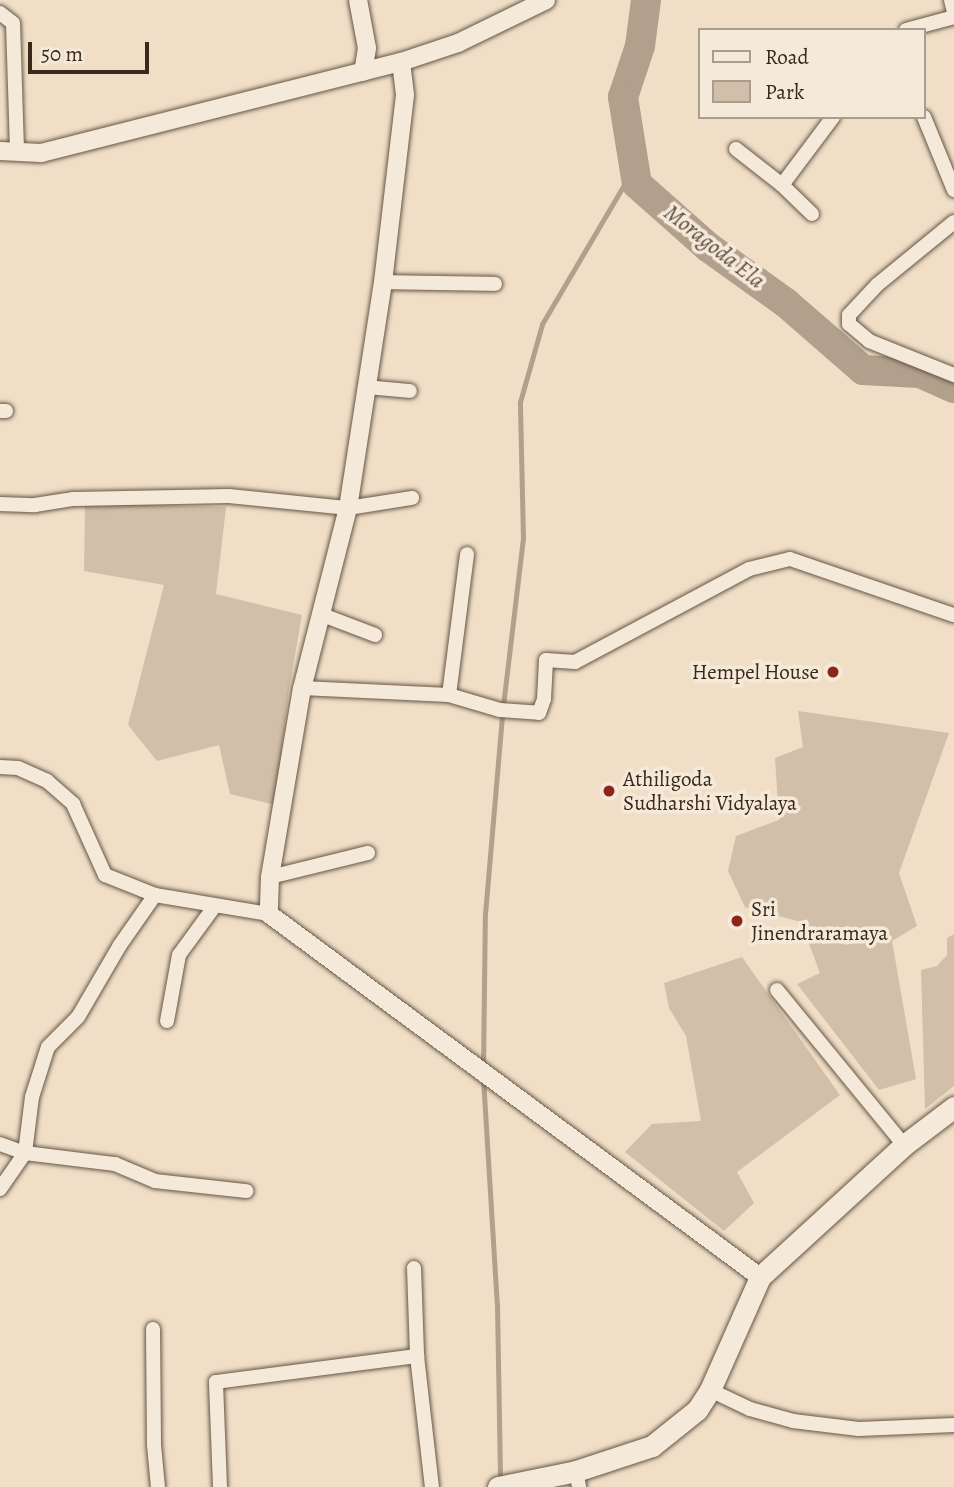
<!DOCTYPE html>
<style>
body{margin:0}
#map{position:relative;width:954px;height:1487px;overflow:hidden;background:#f0dec6;font-family:Alegreya,serif}
div>[style]{position:absolute}
.green>*{inset:0;background:#d1bfa9}
.stream>*{height:5px;margin:-2.5px;padding:0 2.5px;transform-origin:2.5px;border-radius:2.5px;background:#b1a08c}
.river>*{height:30px;margin:-15px;padding:0 15px;transform-origin:15px;border-radius:15px;background:#b1a08c}
.roads{filter:drop-shadow(0 0 2px #665645) drop-shadow(0 0 2px #665645)}
.minor>*{height:14px;margin:-7px;padding:0 7px;transform-origin:7px;border-radius:7px;background:#f5eada}
.tertiary>*{height:18px;margin:-9px;padding:0 9px;transform-origin:9px;border-radius:9px;background:#f5eada}
.secondary>*{height:21px;margin:-10.5px;padding:0 10.5px;transform-origin:10.5px;border-radius:10.5px;background:#f5eada}
.dots>*{width:19px;height:19px;translate:-50% -50%;box-sizing:border-box;border:4px solid #f5eada;border-radius:50%}
span{translate:-50% -50%;white-space:nowrap;text-align:center;line-height:1.15;-webkit-text-stroke:7px #f5eada;paint-order:stroke}
.poi-label{font-size:21px;color:#38291a}
.right{translate:-100% -50%;text-align:right}
.left{translate:0 -50%;text-align:left}
.water-label{font-size:23px;color:#5c4d3c;font-style:italic}
.legend{position:absolute;left:698px;top:28px;width:228px;height:91px;box-sizing:border-box;background:#f5eada;border:2px solid #a99d8d;margin:0;padding:9px 12px;list-style:none;font-size:21px;color:#38291a}
.legend li{display:flex;align-items:center;gap:14px;height:35px}
.legend b{width:35px;border:2px solid #a99d8d}
.scale{position:absolute;left:28px;top:42px;width:121px;height:32px;box-sizing:border-box;border:4px solid #38291a;border-top:0;padding-left:9px;font-size:21px;line-height:24px;white-space:nowrap;color:#38291a;-webkit-text-stroke:5px #f5eada;paint-order:stroke}
</style>
<div id="map">
<div class="green">
<div style="clip-path:polygon(100px 504px,226px 507px,216px 594px,302px 615px,289px 689px,275px 805px,230px 794px,219px 745px,157px 761px,128px 725px,164px 585px,84px 571px,85px 506px)"></div>
<div style="clip-path:polygon(798px 711px,949px 733px,899px 873px,917px 926px,892px 941px,916px 1079px,879px 1090px,797px 984px,820px 973px,801px 922px,745px 907px,728px 871px,736px 836px,779px 820px,775px 758px,803px 747px)"></div>
<div style="clip-path:polygon(954px 934px,954px 1086px,925px 1109px,921px 970px,937px 966px,947px 955px,947px 938px)"></div>
<div style="clip-path:polygon(742px 957px,840px 1095px,737px 1172px,754px 1203px,724px 1231px,625px 1152px,652px 1124px,701px 1121px,686px 1036px,669px 1008px,664px 983px)"></div>
</div>
<div class="stream">
<div style="left:483px;top:1068px;width:154px;rotate:-89.3deg"></div>
<div style="left:485px;top:914px;width:201px;rotate:-85.1deg"></div>
<div style="left:502px;top:714px;width:176px;rotate:-83.2deg"></div>
<div style="left:523px;top:539px;width:137px;rotate:-91.3deg"></div>
<div style="left:520px;top:402px;width:81px;rotate:-74.2deg"></div>
<div style="left:542px;top:324px;width:181px;rotate:-59.5deg"></div>
<div style="left:483px;top:1078px;width:226px;rotate:86.5deg"></div>
<div style="left:497px;top:1304px;width:176px;rotate:89deg"></div>
</div>
<div class="river">
<div style="left:646px;top:0;width:46px;rotate:97.4deg"></div>
<div style="left:640px;top:46px;width:54px;rotate:108.4deg"></div>
<div style="left:623px;top:97px;width:88px;rotate:80.9deg"></div>
<div style="left:637px;top:184px;width:95px;rotate:41.6deg"></div>
<div style="left:708px;top:247px;width:96px;rotate:35.7deg"></div>
<div style="left:786px;top:303px;width:102px;rotate:41deg"></div>
<div style="left:863px;top:370px;width:57px;rotate:3deg"></div>
<div style="left:920px;top:373px;width:37px;rotate:24deg"></div>
</div>
<div class="roads">
<div class="minor">
<div style="left:951px;top:0;width:12px;rotate:76deg"></div>
<div style="left:0;top:13px;width:16px;rotate:38deg"></div>
<div style="left:13px;top:23px;width:129px;rotate:88.2deg"></div>
<div style="left:906px;top:30px;width:50px;rotate:-15.2deg"></div>
<div style="left:924px;top:117px;width:79px;rotate:67.7deg"></div>
<div style="left:736px;top:149px;width:58px;rotate:38deg"></div>
<div style="left:812px;top:214px;width:42px;rotate:-136deg"></div>
<div style="left:782px;top:185px;width:85px;rotate:-53.1deg"></div>
<div style="left:954px;top:222px;width:99px;rotate:140.7deg"></div>
<div style="left:877px;top:285px;width:41px;rotate:133deg"></div>
<div style="left:849px;top:315px;width:9px;rotate:90deg"></div>
<div style="left:849px;top:324px;width:26px;rotate:40deg"></div>
<div style="left:869px;top:341px;width:92px;rotate:21.8deg"></div>
<div style="left:383px;top:282px;width:112px;rotate:1deg"></div>
<div style="left:366px;top:387px;width:44px;rotate:5.2deg"></div>
<div style="left:0;top:411px;width:6px"></div>
<div style="left:0;top:504px;width:35px;rotate:2deg"></div>
<div style="left:35px;top:505px;width:39px;rotate:-9deg"></div>
<div style="left:74px;top:499px;width:155px;rotate:-1.1deg"></div>
<div style="left:229px;top:496px;width:120px;rotate:5.8deg"></div>
<div style="left:348px;top:508px;width:65px;rotate:-8.9deg"></div>
<div style="left:320px;top:614px;width:59px;rotate:20.9deg"></div>
<div style="left:302px;top:688px;width:147px;rotate:2.7deg"></div>
<div style="left:449px;top:695px;width:53px;rotate:16.4deg"></div>
<div style="left:500px;top:710px;width:39px;rotate:4deg"></div>
<div style="left:539px;top:713px;width:15px;rotate:-70deg"></div>
<div style="left:544px;top:699px;width:39px;rotate:-87deg"></div>
<div style="left:546px;top:660px;width:29px;rotate:4deg"></div>
<div style="left:575px;top:662px;width:197px;rotate:-28.1deg"></div>
<div style="left:749px;top:569px;width:42px;rotate:-13.7deg"></div>
<div style="left:790px;top:559px;width:173px;rotate:18.9deg"></div>
<div style="left:449px;top:695px;width:142px;rotate:-82.7deg"></div>
<div style="left:0;top:767px;width:18px;rotate:3deg"></div>
<div style="left:18px;top:768px;width:32px;rotate:24deg"></div>
<div style="left:47px;top:781px;width:35px;rotate:41deg"></div>
<div style="left:73px;top:804px;width:78px;rotate:65.7deg"></div>
<div style="left:105px;top:875px;width:54px;rotate:21.8deg"></div>
<div style="left:155px;top:895px;width:116px;rotate:9.5deg"></div>
<div style="left:270px;top:877px;width:101px;rotate:-13.8deg"></div>
<div style="left:777px;top:990px;width:200px;rotate:50.7deg"></div>
<div style="left:167px;top:1021px;width:67px;rotate:-79.7deg"></div>
<div style="left:179px;top:955px;width:59px;rotate:-53.9deg"></div>
<div style="left:0;top:1144px;width:27px;rotate:20deg"></div>
<div style="left:25px;top:1153px;width:91px;rotate:7deg"></div>
<div style="left:115px;top:1164px;width:43px;rotate:23deg"></div>
<div style="left:155px;top:1181px;width:92px;rotate:6.3deg"></div>
<div style="left:0;top:1189px;width:44px;rotate:-55.2deg"></div>
<div style="left:25px;top:1153px;width:56px;rotate:-82.9deg"></div>
<div style="left:32px;top:1097px;width:52px;rotate:-72.3deg"></div>
<div style="left:48px;top:1047px;width:42px;rotate:-45deg"></div>
<div style="left:78px;top:1017px;width:83px;rotate:-59.7deg"></div>
<div style="left:120px;top:945px;width:61px;rotate:-55deg"></div>
<div style="left:414px;top:1268px;width:88px;rotate:88deg"></div>
<div style="left:417px;top:1356px;width:132px;rotate:83.5deg"></div>
<div style="left:153px;top:1329px;width:116px;rotate:89.5deg"></div>
<div style="left:154px;top:1445px;width:42px;rotate:84.6deg"></div>
<div style="left:710px;top:1390px;width:44px;rotate:25.4deg"></div>
<div style="left:750px;top:1409px;width:45px;rotate:15.6deg"></div>
<div style="left:793px;top:1421px;width:66px;rotate:6.9deg"></div>
<div style="left:859px;top:1429px;width:95px;rotate:-2.4deg"></div>
<div style="left:576px;top:1471px;width:16px;rotate:79deg"></div>
<div style="left:220px;top:1487px;width:105px;rotate:-92.2deg"></div>
<div style="left:216px;top:1382px;width:203px;rotate:-7.4deg"></div>
</div>
<div class="tertiary">
<div style="left:358px;top:0;width:49px;rotate:79.4deg"></div>
<div style="left:367px;top:48px;width:24px;rotate:99deg"></div>
<div style="left:401px;top:62px;width:33px;rotate:83deg"></div>
<div style="left:405px;top:95px;width:188px;rotate:96.7deg"></div>
<div style="left:383px;top:282px;width:229px;rotate:98.8deg"></div>
<div style="left:348px;top:508px;width:186px;rotate:104.3deg"></div>
<div style="left:302px;top:688px;width:192px;rotate:99.6deg"></div>
<div style="left:270px;top:877px;width:37px;rotate:92deg"></div>
<div style="left:269px;top:914px;width:611px;rotate:36.48deg"></div>
<div style="left:0;top:151px;width:41px;rotate:2.8deg"></div>
<div style="left:41px;top:153px;width:371px;rotate:-14.2deg"></div>
<div style="left:401px;top:62px;width:60px;rotate:-18.4deg"></div>
<div style="left:458px;top:43px;width:98px;rotate:-26deg"></div>
</div>
<div class="secondary">
<div style="left:498px;top:1487px;width:80px;rotate:-11.6deg"></div>
<div style="left:576px;top:1471px;width:80px;rotate:-18.2deg"></div>
<div style="left:652px;top:1446px;width:58px;rotate:-38.7deg"></div>
<div style="left:697px;top:1410px;width:24px;rotate:-57deg"></div>
<div style="left:710px;top:1390px;width:124px;rotate:-66.1deg"></div>
<div style="left:760px;top:1277px;width:195px;rotate:-42.5deg"></div>
<div style="left:904px;top:1145px;width:63px;rotate:-37.2deg"></div>
</div>
</div>
<div class="dots">
<div style="left:833px;top:672px;background:#8f2418"></div>
<div style="left:609px;top:791px;background:#8f2418"></div>
<div style="left:737px;top:921px;background:#8f2418"></div>
</div>
<div class="poi-label">
<span class="right" style="left:819px;top:672px">Hempel House</span>
<span class="left" style="left:623px;top:791px">Athiligoda<br>Sudharshi Vidyalaya</span>
<span class="left" style="left:751px;top:921px">Sri<br>Jinendraramaya</span>
</div>
<div class="water-label">
<span style="left:714px;top:247px;rotate:38deg">Moragoda Ela</span>
</div>
<ul class="legend">
<li><b style="height:9px;background:#f5eada"></b>Road</li>
<li><b style="height:19px;background:#d1bfa9"></b>Park</li>
</ul>
<div class="scale">50 m</div>
</div>
